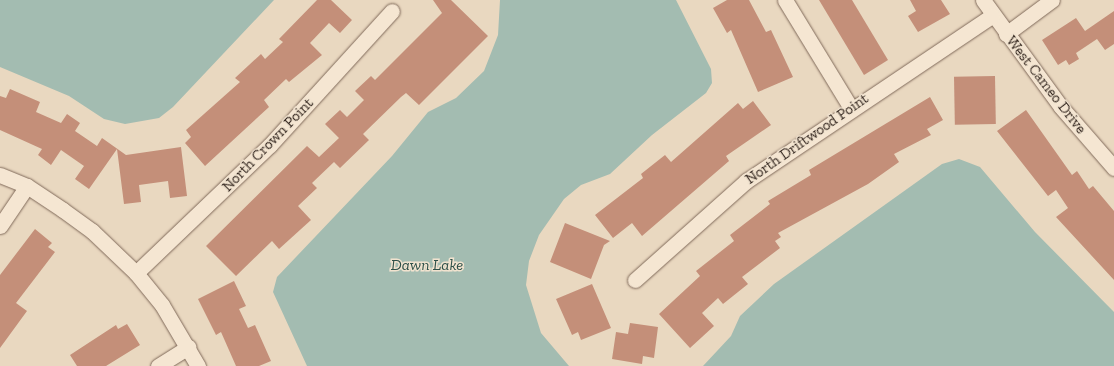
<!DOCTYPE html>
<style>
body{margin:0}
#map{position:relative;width:1114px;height:366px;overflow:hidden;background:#e9d8c0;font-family:"Zilla Slab",serif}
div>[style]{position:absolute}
.water>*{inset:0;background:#a3bcb1}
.building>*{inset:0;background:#c48f79;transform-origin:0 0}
.roads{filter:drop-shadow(0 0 1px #806a5a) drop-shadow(0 0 1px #806a5a)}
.minor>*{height:15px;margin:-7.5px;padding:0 7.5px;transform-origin:7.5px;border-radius:7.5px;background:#f5e6d2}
span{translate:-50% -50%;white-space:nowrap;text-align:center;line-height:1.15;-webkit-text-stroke:3px #f1e3cf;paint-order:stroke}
.street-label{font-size:15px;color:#31241d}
.water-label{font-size:16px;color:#2d5049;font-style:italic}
</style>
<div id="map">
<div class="water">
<div style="clip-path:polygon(0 0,274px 0,173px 107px,159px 118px,125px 124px,104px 119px,69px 96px,0 67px)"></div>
<div style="clip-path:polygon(500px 0,676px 0,711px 69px,712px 83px,706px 93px,652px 135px,610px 174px,581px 185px,564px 199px,539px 235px,529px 261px,526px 285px,541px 333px,569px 366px,307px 366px,273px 292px,277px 277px,392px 156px,428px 112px,456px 98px,484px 71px,498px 35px)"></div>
<div style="clip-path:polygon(959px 159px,980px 167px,1035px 232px,1114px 312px,1114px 366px,703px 366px,731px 336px,740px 316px,774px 284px,942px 164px)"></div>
</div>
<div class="building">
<div style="clip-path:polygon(317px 0,331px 0,352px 20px,340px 33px,329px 23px,310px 43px,322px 55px,289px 82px,286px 79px,264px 100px,269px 107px,205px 166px,185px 143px,191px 137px,186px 130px,240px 82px,235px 78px,261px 54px,265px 59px,283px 42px,279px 39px)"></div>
<div style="clip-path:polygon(433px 0,451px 0,488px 36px,419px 105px,406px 93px,401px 97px,363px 134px,369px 140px,340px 168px,334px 162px,312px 183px,317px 188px,298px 206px,311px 220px,279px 249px,272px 241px,236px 276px,206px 246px,307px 146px,319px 157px,339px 138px,325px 124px,340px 110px,347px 117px,364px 100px,355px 91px,371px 76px,375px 80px,442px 13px)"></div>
<div style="clip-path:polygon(727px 0,749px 0,766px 32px,771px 30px,793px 77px,758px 92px,731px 30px,727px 33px,713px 8px)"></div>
<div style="clip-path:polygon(819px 0,852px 0,888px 60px,864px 75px)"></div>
<div style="clip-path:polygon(910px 0,941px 0,950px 14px,918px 32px,908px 16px,916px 11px)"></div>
<div style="clip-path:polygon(1114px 11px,1114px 44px,1105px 50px,1097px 39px,1076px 53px,1079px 59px,1069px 65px,1066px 60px,1058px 65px,1042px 40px,1076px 18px,1085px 31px)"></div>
<div style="left:995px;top:76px;width:48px;height:41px;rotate:89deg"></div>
<div style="clip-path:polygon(10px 89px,40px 102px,36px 112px,61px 123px,67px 114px,80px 123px,75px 131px,97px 146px,102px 138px,126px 155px,181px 147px,187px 196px,170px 198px,168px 181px,139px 185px,141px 202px,124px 204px,117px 149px,89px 189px,75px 179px,84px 166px,61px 150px,51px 165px,38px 155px,42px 149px,0 130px,0 96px,6px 98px)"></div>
<div style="clip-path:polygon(930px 97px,943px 120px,927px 129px,931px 135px,894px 154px,899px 162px,868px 184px,778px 233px,781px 237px,775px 241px,780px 248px,742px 277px,748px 284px,723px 304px,718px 298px,702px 313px,714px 326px,690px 348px,659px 314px,700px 276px,696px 271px,734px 241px,730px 235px,770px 204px,768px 201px,811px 175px,809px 170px)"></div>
<div style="clip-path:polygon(753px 101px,771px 125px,726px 156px,729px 161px,642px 236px,632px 223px,613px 238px,595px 215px,643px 178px,641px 174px,665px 155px,671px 162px,738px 103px,743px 109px)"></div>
<div style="clip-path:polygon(1026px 110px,1072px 175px,1077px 171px,1089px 189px,1093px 186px,1114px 211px,1114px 280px,1056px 217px,1068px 208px,1056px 190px,1048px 196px,997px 131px)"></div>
<div style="clip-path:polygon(565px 223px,610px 241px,604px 245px,591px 279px,550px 262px)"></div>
<div style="clip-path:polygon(35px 229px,52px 243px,48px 247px,55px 252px,16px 303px,27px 311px,0 348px,0 275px)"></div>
<div style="clip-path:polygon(234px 281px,246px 306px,239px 309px,248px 328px,255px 325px,271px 361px,259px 366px,236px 366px,221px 332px,216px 335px,198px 299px)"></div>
<div style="clip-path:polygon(592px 284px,611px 328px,581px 340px,578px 332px,572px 335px,556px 299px)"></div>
<div style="clip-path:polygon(630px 323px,658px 327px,654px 358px,643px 356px,642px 364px,612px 359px,616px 332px,628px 334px)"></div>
<div style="clip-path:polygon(127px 324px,140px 345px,106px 366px,77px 366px,70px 355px,116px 325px,118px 329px)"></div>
</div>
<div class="roads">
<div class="minor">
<div style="left:785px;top:0;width:127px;rotate:58.6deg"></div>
<div style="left:983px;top:0;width:132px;rotate:53.9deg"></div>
<div style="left:1061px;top:107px;width:81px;rotate:49deg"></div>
<div style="left:1006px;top:34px;width:57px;rotate:-36.5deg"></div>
<div style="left:0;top:175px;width:29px;rotate:22deg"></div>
<div style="left:27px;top:186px;width:43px;rotate:33.7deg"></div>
<div style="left:63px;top:210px;width:36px;rotate:36deg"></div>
<div style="left:92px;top:231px;width:61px;rotate:43.7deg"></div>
<div style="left:136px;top:273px;width:41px;rotate:50.9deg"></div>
<div style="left:162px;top:305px;width:71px;rotate:59.5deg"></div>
<div style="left:0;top:226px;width:48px;rotate:-56deg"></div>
<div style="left:136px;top:273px;width:185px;rotate:-43.7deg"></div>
<div style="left:270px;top:145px;width:181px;rotate:-47.7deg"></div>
<div style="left:635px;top:280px;width:149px;rotate:-41.7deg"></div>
<div style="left:746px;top:181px;width:296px;rotate:-33.9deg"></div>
<div style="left:158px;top:366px;width:36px;rotate:-32deg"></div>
</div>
</div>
<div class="street-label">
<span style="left:1046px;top:85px;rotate:52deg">West Cameo Drive</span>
<span style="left:807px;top:139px;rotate:-35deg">North Driftwood Point</span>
<span style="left:268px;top:145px;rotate:-46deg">North Crown Point</span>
</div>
<div class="water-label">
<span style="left:427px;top:265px">Dawn Lake</span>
</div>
</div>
